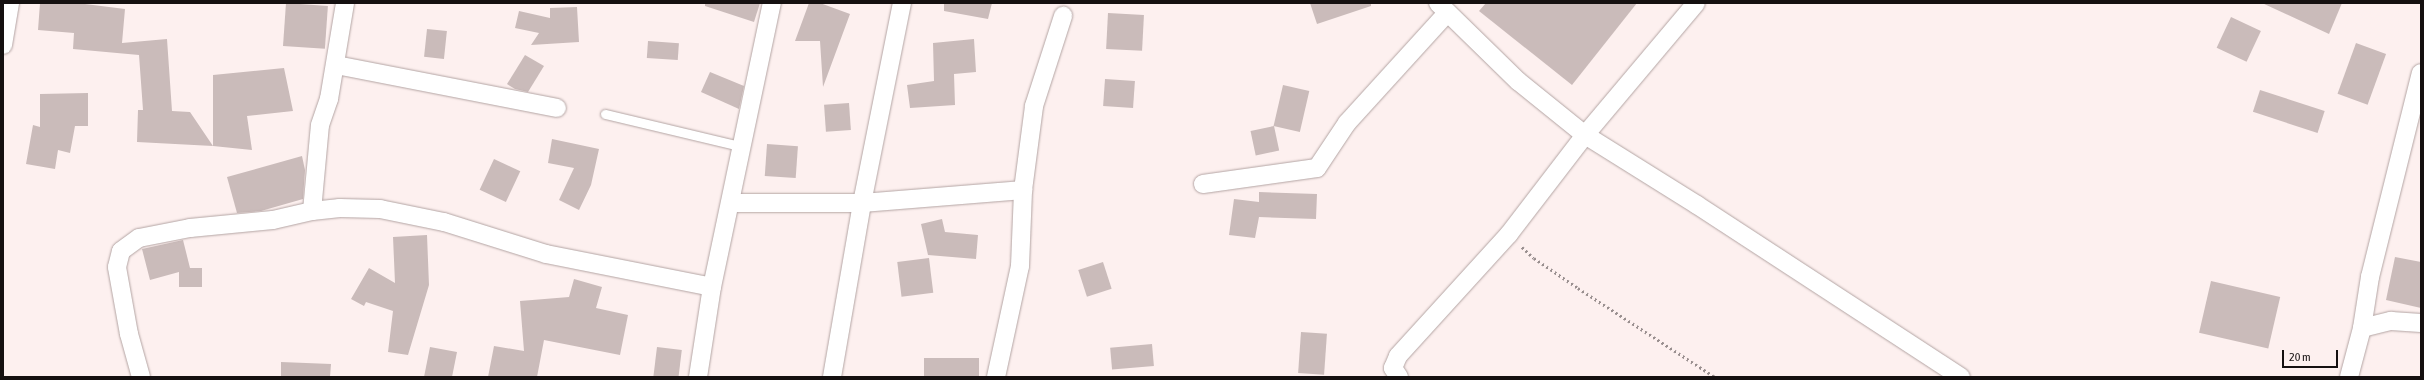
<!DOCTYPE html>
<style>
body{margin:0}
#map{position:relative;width:2424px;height:380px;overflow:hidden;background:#fdf0ef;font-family:"Asap Condensed",sans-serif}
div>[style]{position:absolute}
.building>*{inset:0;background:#cabbba;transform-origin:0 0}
.path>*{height:2.5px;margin-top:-1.25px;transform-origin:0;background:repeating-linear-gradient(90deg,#998f8f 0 2px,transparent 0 5px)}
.roads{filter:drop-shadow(0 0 1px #b3a4a3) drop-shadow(0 0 1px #b3a4a3)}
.lane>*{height:9px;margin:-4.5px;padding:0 4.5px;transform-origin:4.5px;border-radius:4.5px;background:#fff}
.street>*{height:18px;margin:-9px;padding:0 9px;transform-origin:9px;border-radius:9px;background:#fff}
span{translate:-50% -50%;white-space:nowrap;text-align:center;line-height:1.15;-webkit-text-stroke:3px #fdf0ef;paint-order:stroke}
.frame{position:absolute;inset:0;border:4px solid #151010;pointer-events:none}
.scale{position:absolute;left:2282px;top:350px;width:56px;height:18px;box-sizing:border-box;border:2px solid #151010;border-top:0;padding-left:5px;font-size:12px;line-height:14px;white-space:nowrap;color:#151010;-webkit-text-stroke:3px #fdf0ef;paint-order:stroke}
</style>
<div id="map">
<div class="building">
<div style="clip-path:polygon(40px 3px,77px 3px,125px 9px,122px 43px,167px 39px,172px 111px,190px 112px,213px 146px,137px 142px,138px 110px,143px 110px,139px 55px,73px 49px,74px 33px,38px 30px)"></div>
<div style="left:286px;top:3px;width:42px;height:43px;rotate:4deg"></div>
<div style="clip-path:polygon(705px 3px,760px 3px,754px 22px,705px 6px)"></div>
<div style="clip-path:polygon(809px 3px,820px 3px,850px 14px,823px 87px,820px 41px,795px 41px)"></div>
<div style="clip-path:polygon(944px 3px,992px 3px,988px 19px,944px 11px)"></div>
<div style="clip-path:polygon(1310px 3px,1371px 3px,1371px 6px,1317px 24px)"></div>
<div style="clip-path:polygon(1486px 3px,1637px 3px,1572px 85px,1479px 11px)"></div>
<div style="clip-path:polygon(2262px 3px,2342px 3px,2329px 34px)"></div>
<div style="clip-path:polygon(577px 7px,579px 42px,531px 45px,539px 33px,515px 28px,519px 11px,550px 18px,550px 8px)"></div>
<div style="left:1108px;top:13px;width:36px;height:36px;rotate:3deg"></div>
<div style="left:2231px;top:17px;width:33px;height:34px;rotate:25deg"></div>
<div style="left:427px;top:29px;width:20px;height:28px;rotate:6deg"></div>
<div style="clip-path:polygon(974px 39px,976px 72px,954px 74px,955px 105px,910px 108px,907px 85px,934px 81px,933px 43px)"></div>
<div style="left:648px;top:41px;width:31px;height:17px;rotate:4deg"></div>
<div style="left:2356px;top:43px;width:32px;height:54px;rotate:20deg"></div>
<div style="clip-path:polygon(525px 55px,544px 66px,528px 92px,515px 89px,507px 84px)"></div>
<div style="clip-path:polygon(284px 68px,293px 111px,247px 116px,252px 150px,213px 146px,213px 75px)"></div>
<div style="clip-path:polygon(710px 72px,744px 86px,739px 109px,701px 92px)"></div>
<div style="left:1105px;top:79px;width:30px;height:27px;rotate:4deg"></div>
<div style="left:1283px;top:85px;width:27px;height:42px;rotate:13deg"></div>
<div style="left:2260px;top:90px;width:68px;height:23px;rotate:18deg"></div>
<div style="clip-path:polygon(88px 93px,88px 126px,75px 126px,70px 153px,58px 150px,55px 169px,26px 164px,33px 125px,40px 127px,40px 94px)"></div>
<div style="left:849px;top:103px;width:27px;height:25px;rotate:86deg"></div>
<div style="left:1274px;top:126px;width:25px;height:24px;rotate:78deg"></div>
<div style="clip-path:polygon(552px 139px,599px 149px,591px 185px,579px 210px,559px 200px,574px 168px,548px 163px)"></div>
<div style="left:767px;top:144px;width:31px;height:32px;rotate:4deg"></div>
<div style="clip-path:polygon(302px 156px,305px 170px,303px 199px,261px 211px,237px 213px,227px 177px)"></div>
<div style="left:494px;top:159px;width:29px;height:34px;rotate:25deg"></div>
<div style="clip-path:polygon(1259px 192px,1317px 194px,1316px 219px,1259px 217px,1255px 238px,1229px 235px,1234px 199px,1259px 202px)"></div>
<div style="clip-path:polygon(942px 219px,945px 232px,978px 235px,976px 259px,928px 255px,921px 224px)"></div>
<div style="clip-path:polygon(427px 235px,429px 285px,408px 355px,388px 352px,393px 311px,366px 302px,364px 306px,351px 299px,369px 268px,395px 283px,393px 237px)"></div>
<div style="clip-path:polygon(183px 240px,190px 268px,202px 268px,202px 287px,179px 287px,179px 272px,150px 280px,142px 249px)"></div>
<div style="clip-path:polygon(2395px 257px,2421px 262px,2421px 308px,2386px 300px)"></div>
<div style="left:929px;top:258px;width:35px;height:32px;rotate:83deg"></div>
<div style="left:1103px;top:262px;width:28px;height:26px;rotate:72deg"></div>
<div style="clip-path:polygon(574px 279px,602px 287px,596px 308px,628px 315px,620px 355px,544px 340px,537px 377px,488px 377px,494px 346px,524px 351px,520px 301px,569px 297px)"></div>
<div style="left:2211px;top:281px;width:71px;height:53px;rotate:13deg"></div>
<div style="left:1301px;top:332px;width:26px;height:41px;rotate:4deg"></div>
<div style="left:1152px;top:344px;width:22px;height:42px;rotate:85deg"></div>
<div style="clip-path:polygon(430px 347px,457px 352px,452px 377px,424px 377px)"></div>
<div style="left:657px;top:347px;width:25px;height:30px;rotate:7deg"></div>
<div style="left:979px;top:358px;width:19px;height:55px;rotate:90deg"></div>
<div style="clip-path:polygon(281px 362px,331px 364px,330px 377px,281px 377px)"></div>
</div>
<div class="path">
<div style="left:1522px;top:247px;width:16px;rotate:43deg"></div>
<div style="left:1534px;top:258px;width:53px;rotate:34.3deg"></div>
<div style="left:1578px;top:288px;width:163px;rotate:33deg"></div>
</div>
<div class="roads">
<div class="lane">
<div style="left:605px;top:114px;width:142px;rotate:13.4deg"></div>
</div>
<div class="street">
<div style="left:1438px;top:3px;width:112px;rotate:44.3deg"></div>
<div style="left:1518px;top:81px;width:86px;rotate:38.9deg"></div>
<div style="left:1585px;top:135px;width:132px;rotate:32deg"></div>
<div style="left:1697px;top:205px;width:315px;rotate:33.1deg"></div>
<div style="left:3px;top:45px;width:43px;rotate:-80.5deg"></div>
<div style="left:336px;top:65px;width:225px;rotate:11deg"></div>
<div style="left:1203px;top:184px;width:115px;rotate:-8deg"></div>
<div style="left:1317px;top:168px;width:54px;rotate:-56.3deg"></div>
<div style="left:1347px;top:123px;width:149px;rotate:-47.7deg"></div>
<div style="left:731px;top:203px;width:131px"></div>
<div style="left:862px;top:203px;width:162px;rotate:-4.6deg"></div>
<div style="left:312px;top:211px;width:86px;rotate:-84.7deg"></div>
<div style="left:320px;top:125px;width:28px;rotate:-71deg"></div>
<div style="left:329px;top:99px;width:97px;rotate:-80.5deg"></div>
<div style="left:2362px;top:328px;width:30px;rotate:-14deg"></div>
<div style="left:2391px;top:321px;width:30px;rotate:4deg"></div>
<div style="left:141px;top:377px;width:45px;rotate:-105.6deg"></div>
<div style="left:129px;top:334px;width:68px;rotate:-100.2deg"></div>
<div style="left:117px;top:267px;width:16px;rotate:-76deg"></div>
<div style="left:121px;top:251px;width:22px;rotate:-36deg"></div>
<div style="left:139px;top:238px;width:52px;rotate:-11.1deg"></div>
<div style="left:190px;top:228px;width:83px;rotate:-5.5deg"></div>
<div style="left:273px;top:220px;width:40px;rotate:-13deg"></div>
<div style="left:312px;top:211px;width:28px;rotate:-6deg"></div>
<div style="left:340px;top:208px;width:40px;rotate:1.4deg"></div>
<div style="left:380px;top:209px;width:65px;rotate:11.5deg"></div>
<div style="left:444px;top:222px;width:107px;rotate:17.4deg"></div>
<div style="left:546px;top:254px;width:169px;rotate:11.2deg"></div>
<div style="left:698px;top:377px;width:91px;rotate:-81.2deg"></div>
<div style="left:712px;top:287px;width:290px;rotate:-78.1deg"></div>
<div style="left:832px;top:377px;width:177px;rotate:-80.2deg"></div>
<div style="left:862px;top:203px;width:204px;rotate:-78.7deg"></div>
<div style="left:996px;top:377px;width:114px;rotate:-77.8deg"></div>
<div style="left:1020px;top:266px;width:76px;rotate:-87.7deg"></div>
<div style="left:1023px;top:190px;width:85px;rotate:-82.5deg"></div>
<div style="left:1034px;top:106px;width:95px;rotate:-72.1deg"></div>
<div style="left:1399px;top:377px;width:11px;rotate:-124deg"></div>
<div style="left:1393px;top:368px;width:13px;rotate:-67deg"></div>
<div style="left:1398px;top:356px;width:165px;rotate:-47.7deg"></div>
<div style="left:1509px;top:234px;width:125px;rotate:-52.5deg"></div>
<div style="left:1585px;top:135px;width:172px;rotate:-49.9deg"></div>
<div style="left:2349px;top:377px;width:51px;rotate:-75.1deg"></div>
<div style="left:2362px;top:328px;width:52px;rotate:-81.1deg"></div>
<div style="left:2370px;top:277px;width:210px;rotate:-76deg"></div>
</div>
</div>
<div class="frame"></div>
<div class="scale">20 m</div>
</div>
